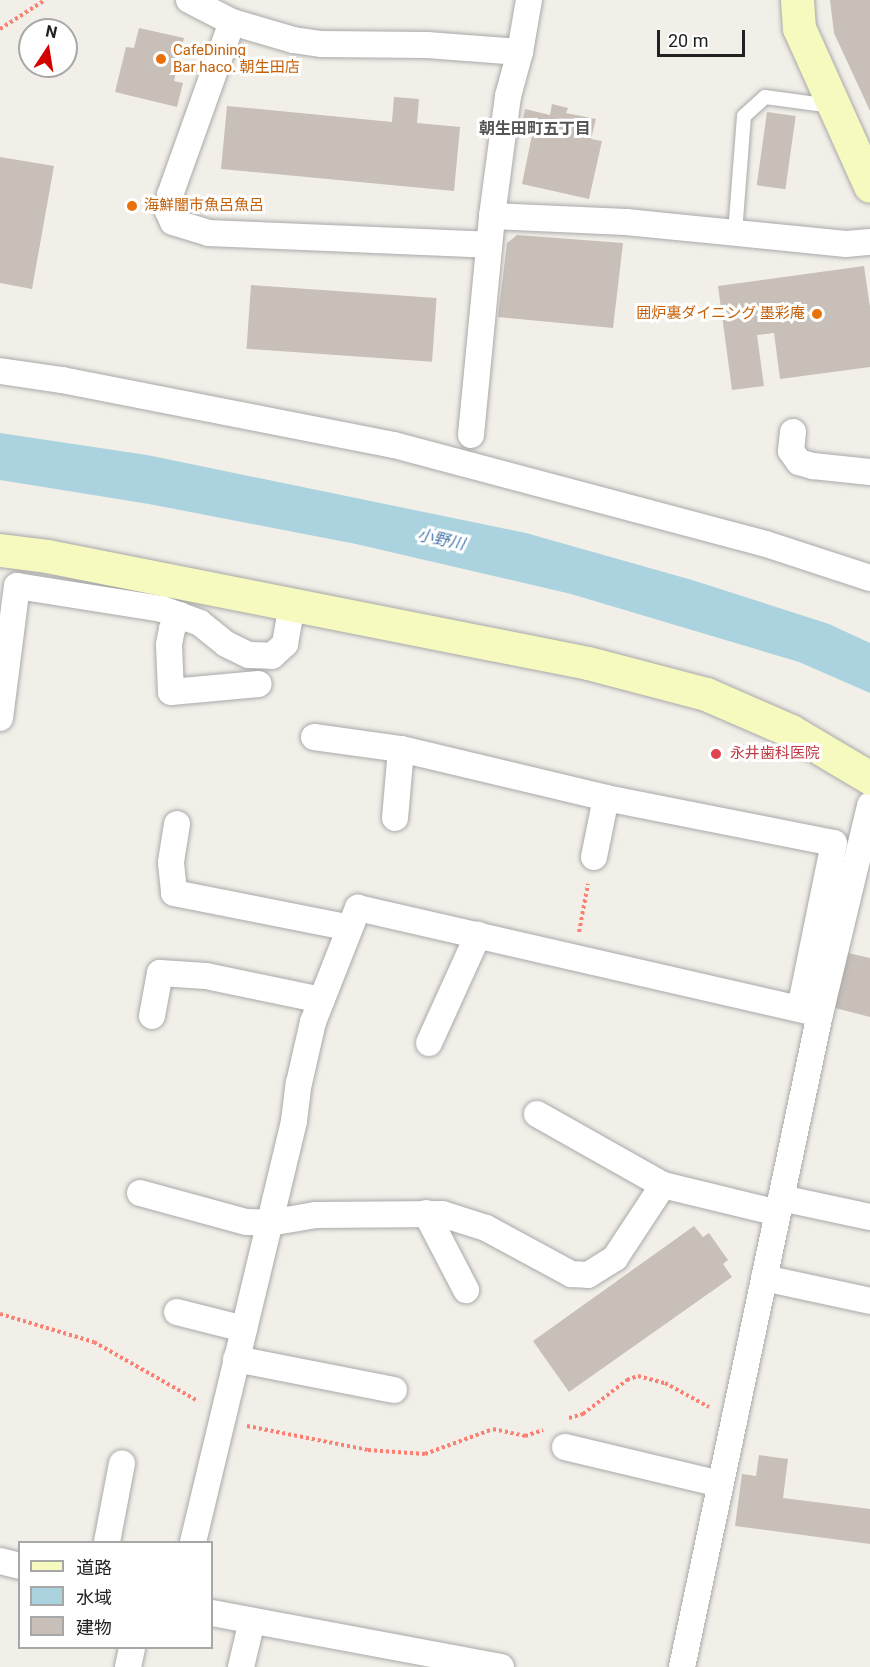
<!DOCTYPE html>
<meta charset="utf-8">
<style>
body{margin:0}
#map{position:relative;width:870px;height:1667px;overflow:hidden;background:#f2efe9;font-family:Roboto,"Noto Sans JP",sans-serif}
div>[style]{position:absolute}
.water>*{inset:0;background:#aad3df}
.building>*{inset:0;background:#c7bfb8;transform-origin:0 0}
.path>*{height:4px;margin-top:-2px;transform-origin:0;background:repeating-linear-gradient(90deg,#fa8072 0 3px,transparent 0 6px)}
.roads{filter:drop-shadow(0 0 2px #a9a9a9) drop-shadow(0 0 2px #a9a9a9)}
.lane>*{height:14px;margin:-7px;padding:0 7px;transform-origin:7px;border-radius:7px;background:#fff}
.street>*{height:26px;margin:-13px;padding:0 13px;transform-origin:13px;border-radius:13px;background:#fff}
.secondary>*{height:33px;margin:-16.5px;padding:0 16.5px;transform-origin:16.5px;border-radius:16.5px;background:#f7fabf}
.dots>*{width:16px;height:16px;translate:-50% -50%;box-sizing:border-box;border:3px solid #fff;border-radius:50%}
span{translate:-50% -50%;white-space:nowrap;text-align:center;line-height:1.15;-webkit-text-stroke:6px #fff;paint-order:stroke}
.food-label{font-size:15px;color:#c56008}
.left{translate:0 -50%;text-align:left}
.right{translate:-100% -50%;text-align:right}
.health-label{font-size:15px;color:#be3a42}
.neighbourhood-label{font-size:16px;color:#555;font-weight:700}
.water-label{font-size:16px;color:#4a7aab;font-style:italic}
.legend{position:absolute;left:18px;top:1541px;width:195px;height:108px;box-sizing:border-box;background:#fff;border:2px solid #a7a7a7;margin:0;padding:8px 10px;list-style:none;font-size:18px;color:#222}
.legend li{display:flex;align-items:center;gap:12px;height:30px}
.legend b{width:30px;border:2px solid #a7a7a7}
.north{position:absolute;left:18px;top:18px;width:60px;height:60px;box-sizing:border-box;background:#fff;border:2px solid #a7a7a7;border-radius:50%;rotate:12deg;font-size:16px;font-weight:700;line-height:24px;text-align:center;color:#222}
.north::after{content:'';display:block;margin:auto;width:21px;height:27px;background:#d40000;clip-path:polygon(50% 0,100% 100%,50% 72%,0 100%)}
.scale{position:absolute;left:657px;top:30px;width:88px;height:27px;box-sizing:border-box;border:3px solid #222;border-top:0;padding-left:8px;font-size:18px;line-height:21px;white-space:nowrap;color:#222;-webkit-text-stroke:4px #fff;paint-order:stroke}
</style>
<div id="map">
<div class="water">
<div style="clip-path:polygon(0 433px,147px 455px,526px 533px,692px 580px,829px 624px,870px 643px,870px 693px,799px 662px,571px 594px,356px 544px,149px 504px,0 480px)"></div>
</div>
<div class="building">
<div style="clip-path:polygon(830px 0,870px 0,870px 111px,834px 33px)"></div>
<div style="clip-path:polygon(139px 28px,184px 38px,174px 81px,183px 83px,177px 107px,115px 92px,126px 47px,134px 48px)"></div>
<div style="clip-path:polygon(394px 97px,419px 99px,417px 123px,460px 127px,454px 191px,221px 169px,227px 106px,392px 122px)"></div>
<div style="clip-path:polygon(552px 104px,568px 108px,566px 113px,596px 119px,591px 139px,602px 141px,589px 199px,522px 184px,532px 135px,520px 132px,525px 109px,550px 115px)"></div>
<div style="left:767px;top:112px;width:29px;height:74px;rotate:8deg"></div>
<div style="clip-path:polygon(0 157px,54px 166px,32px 289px,0 283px)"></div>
<div style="clip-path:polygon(517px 235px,623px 243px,613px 328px,498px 317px,507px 243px)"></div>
<div style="clip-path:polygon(864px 266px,870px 307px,870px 367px,780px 379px,774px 333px,757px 335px,764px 386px,732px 390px,718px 286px)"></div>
<div style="left:251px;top:285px;width:186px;height:64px;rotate:4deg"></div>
<div style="clip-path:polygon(848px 953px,870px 958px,870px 1017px,835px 1008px)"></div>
<div style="clip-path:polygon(694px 1226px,703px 1237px,709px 1233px,728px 1260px,723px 1264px,732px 1277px,569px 1392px,533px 1341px)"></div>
<div style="clip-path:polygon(759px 1455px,788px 1459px,783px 1498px,870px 1509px,870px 1544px,735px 1526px,742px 1474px,756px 1476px)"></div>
</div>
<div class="path">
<div style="left:0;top:29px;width:54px;rotate:-32.8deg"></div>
<div style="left:579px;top:932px;width:49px;rotate:-79.4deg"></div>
<div style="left:0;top:1314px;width:98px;rotate:16.6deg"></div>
<div style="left:94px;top:1342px;width:120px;rotate:29.6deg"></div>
<div style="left:569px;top:1418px;width:15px;rotate:-16deg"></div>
<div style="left:583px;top:1414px;width:56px;rotate:-37.7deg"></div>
<div style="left:627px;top:1380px;width:12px;rotate:-20deg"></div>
<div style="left:638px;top:1376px;width:28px;rotate:15deg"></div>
<div style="left:665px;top:1383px;width:50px;rotate:28.6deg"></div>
<div style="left:247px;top:1426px;width:123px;rotate:11.2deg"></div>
<div style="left:368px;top:1450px;width:57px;rotate:4deg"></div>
<div style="left:425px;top:1454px;width:72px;rotate:-20.2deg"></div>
<div style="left:493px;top:1429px;width:33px;rotate:12deg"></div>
<div style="left:525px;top:1436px;width:19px;rotate:-18deg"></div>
</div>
<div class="roads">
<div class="lane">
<div style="left:735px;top:233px;width:117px;rotate:-85.6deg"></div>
<div style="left:744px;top:116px;width:28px;rotate:-42deg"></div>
<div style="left:765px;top:97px;width:68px;rotate:7.7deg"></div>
</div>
<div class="street">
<div style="left:189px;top:0;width:48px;rotate:27.1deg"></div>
<div style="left:232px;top:22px;width:64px;rotate:16.4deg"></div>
<div style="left:293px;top:40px;width:29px;rotate:8deg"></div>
<div style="left:322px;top:44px;width:105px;rotate:0.5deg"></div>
<div style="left:427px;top:45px;width:93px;rotate:4.3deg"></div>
<div style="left:232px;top:22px;width:184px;rotate:109.7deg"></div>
<div style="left:170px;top:195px;width:16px;rotate:97deg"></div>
<div style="left:168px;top:211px;width:12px;rotate:66deg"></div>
<div style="left:173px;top:222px;width:37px;rotate:17deg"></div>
<div style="left:208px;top:233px;width:281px;rotate:2.4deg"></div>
<div style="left:492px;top:216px;width:134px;rotate:2.6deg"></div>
<div style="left:626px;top:222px;width:221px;rotate:5.7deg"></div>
<div style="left:846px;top:244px;width:24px;rotate:-5deg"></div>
<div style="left:0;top:371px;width:63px;rotate:8.3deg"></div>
<div style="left:62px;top:380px;width:338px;rotate:11.1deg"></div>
<div style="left:394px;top:445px;width:385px;rotate:14.9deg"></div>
<div style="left:766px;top:544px;width:109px;rotate:18.1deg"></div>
<div style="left:793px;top:432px;width:19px;rotate:96deg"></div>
<div style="left:791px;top:451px;width:14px;rotate:54deg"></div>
<div style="left:799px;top:462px;width:15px;rotate:16deg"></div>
<div style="left:813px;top:466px;width:57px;rotate:6deg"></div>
<div style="left:471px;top:435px;width:220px;rotate:-84.5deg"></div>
<div style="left:492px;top:216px;width:121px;rotate:-82.4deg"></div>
<div style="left:508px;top:96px;width:46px;rotate:-74.7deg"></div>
<div style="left:520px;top:52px;width:53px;rotate:-80.2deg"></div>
<div style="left:180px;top:615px;width:16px;rotate:120deg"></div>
<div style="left:172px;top:629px;width:16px;rotate:101deg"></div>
<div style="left:169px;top:645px;width:47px;rotate:87.6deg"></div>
<div style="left:171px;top:692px;width:88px;rotate:-5.2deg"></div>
<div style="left:0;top:718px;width:133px;rotate:-82.7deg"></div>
<div style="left:17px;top:586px;width:147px;rotate:9deg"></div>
<div style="left:162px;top:609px;width:40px;rotate:20.2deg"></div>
<div style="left:200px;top:623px;width:33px;rotate:39deg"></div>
<div style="left:226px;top:644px;width:25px;rotate:26deg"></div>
<div style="left:249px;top:655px;width:23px;rotate:2deg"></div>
<div style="left:272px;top:656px;width:18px;rotate:-43deg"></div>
<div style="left:285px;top:644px;width:40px;rotate:-80deg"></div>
<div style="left:314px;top:737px;width:88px;rotate:7.9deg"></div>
<div style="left:401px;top:749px;width:211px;rotate:13.4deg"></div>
<div style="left:606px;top:798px;width:232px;rotate:11.2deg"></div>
<div style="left:834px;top:843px;width:169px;rotate:101.6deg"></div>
<div style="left:395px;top:818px;width:69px;rotate:-85deg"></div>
<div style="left:177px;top:824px;width:39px;rotate:99deg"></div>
<div style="left:171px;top:863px;width:30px;rotate:84deg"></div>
<div style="left:174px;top:893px;width:179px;rotate:11.2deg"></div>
<div style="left:594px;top:857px;width:60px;rotate:-78.5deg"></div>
<div style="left:152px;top:1016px;width:44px;rotate:-79.5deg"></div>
<div style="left:160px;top:973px;width:46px;rotate:3.7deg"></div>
<div style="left:206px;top:976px;width:118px;rotate:11.7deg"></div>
<div style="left:429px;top:1043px;width:119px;rotate:-65.6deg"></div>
<div style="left:537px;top:1114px;width:145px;rotate:29.4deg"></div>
<div style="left:140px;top:1193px;width:110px;rotate:15.3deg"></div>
<div style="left:246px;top:1222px;width:23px;rotate:2deg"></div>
<div style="left:269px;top:1223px;width:48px;rotate:-9.7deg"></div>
<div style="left:316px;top:1215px;width:126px;rotate:-0.5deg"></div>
<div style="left:442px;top:1214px;width:46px;rotate:17.7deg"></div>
<div style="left:486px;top:1228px;width:97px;rotate:28.4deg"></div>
<div style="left:571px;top:1274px;width:17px;rotate:3deg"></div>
<div style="left:588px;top:1275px;width:32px;rotate:-32deg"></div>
<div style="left:615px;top:1258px;width:87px;rotate:-56.7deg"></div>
<div style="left:663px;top:1185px;width:118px;rotate:13.7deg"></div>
<div style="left:781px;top:1198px;width:91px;rotate:12.1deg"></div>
<div style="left:426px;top:1213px;width:87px;rotate:62.5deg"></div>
<div style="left:764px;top:1278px;width:108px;rotate:12.2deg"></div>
<div style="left:177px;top:1312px;width:69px;rotate:14.2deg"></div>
<div style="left:236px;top:1359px;width:161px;rotate:11.1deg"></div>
<div style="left:565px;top:1447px;width:159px;rotate:13.4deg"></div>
<div style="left:107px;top:1542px;width:80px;rotate:-79.2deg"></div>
<div style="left:193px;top:1542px;width:433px;rotate:-76.5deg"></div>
<div style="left:294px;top:1121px;width:38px;rotate:-83deg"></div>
<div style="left:299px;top:1083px;width:63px;rotate:-77.1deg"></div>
<div style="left:313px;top:1022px;width:123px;rotate:-68.5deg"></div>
<div style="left:358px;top:908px;width:474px;rotate:12.9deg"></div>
<div style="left:0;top:1561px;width:21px;rotate:14deg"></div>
<div style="left:212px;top:1613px;width:294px;rotate:10.6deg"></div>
<div style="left:128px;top:1667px;width:19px;rotate:-78deg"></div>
<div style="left:241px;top:1667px;width:47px;rotate:-76.6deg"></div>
<div style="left:682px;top:1667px;width:667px;rotate:-78.07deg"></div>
<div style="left:820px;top:1014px;width:215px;rotate:-76.5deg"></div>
</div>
<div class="secondary">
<div style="left:797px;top:0;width:28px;rotate:86deg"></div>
<div style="left:799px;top:28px;width:173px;rotate:65.8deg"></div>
<div style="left:0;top:550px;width:47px;rotate:7.3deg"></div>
<div style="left:47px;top:556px;width:551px;rotate:11.19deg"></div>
<div style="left:588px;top:663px;width:122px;rotate:14.7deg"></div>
<div style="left:706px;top:694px;width:93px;rotate:23.5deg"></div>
<div style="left:791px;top:731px;width:92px;rotate:30.7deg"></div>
</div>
</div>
<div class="dots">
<div style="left:161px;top:59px;background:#e8710a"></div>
<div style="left:132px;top:206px;background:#e8710a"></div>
<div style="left:817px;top:314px;background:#e8710a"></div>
<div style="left:716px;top:754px;background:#e0444e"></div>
</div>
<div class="food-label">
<span class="left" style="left:173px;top:59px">CafeDining<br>Bar haco. 朝生田店</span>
<span class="left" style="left:144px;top:206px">海鮮闇市魚呂魚呂</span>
<span class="right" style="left:805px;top:314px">囲炉裏ダイニング 墨彩庵</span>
</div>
<div class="health-label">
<span class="left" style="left:730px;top:754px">永井歯科医院</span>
</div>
<div class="neighbourhood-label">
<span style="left:535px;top:129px">朝生田町五丁目</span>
</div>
<div class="water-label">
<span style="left:441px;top:540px;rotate:12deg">小野川</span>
</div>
<ul class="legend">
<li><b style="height:8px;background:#f7fabf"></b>道路</li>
<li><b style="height:16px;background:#aad3df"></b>水域</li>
<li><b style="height:16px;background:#c7bfb8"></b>建物</li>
</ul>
<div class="north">N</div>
<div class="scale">20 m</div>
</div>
